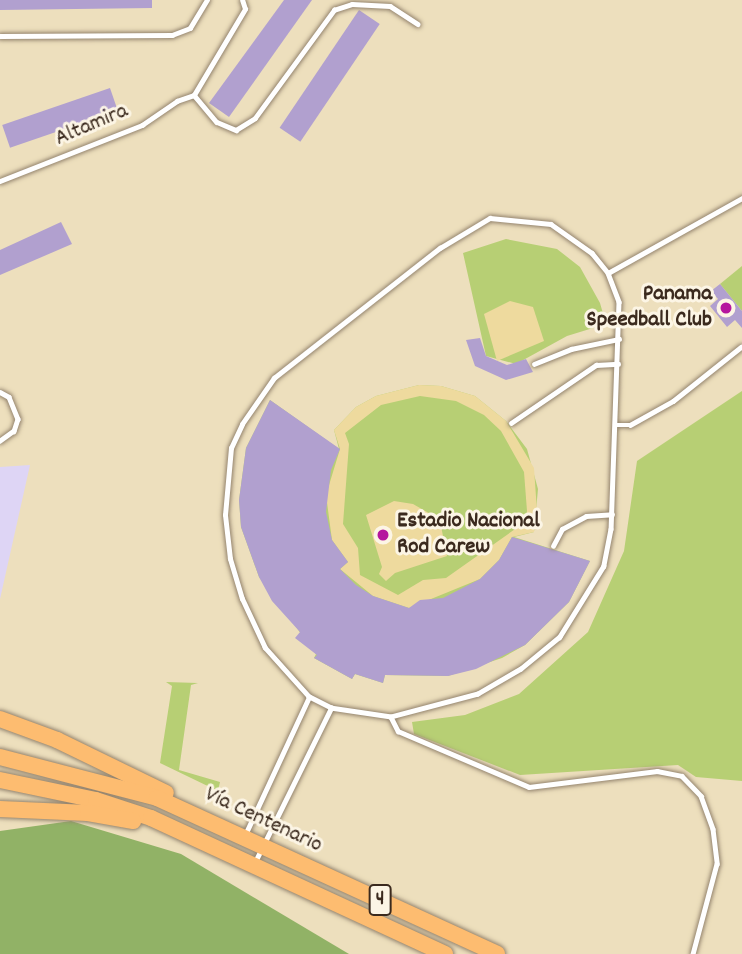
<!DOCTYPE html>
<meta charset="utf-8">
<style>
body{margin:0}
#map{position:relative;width:742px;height:954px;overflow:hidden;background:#eddfbd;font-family:Dekko,sans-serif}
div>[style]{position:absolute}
.built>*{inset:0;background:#ded5f5}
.green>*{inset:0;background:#b7cf74}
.forest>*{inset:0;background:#91b266}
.sand>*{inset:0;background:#eeda9e}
.building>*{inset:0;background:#b1a0cf;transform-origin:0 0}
.roads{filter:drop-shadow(0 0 2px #94846e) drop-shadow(0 0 2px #94846e)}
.lane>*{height:4.5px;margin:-2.25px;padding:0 2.25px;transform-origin:2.25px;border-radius:2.25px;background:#fff}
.highway>*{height:16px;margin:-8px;padding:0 8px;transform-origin:8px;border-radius:8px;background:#fdbc70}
.dots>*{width:19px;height:19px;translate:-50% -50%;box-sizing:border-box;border:4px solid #fcf5e5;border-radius:50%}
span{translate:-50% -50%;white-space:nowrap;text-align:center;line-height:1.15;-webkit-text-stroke:6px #fcf5e5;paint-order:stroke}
.shield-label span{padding:2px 5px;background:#fcf5e5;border:2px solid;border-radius:5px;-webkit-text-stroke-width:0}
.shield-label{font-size:21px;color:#3b2a1e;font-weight:700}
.street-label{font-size:23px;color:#3b2a1e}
.poi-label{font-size:23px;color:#3b2a1e;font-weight:700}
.right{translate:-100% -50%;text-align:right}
.left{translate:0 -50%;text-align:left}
</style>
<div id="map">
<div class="built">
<div style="clip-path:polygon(30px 465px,0 599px,0 467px)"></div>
</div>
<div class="green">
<div style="clip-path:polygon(506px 239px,557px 249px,580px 267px,600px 303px,606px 324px,567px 336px,516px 364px,486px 356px,463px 253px)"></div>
<div style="clip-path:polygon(742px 266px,742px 311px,720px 284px)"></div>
<div style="clip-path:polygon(419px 385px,441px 386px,475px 396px,506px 421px,527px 449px,538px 489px,534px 532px,514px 537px,590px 561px,569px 602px,525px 645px,502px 658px,448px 676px,385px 675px,383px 683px,355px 674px,352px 679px,314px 658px,316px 654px,259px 577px,241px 527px,239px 500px,246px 448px,270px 400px,339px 449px,334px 430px,356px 407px,376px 396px)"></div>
<div style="clip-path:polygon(742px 391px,742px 781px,696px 777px,678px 765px,520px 775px,414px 734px,412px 722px,465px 715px,519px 694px,588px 632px,624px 551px,637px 461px)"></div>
<div style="clip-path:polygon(166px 682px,198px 683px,191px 685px,179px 770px,220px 782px,218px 791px,160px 763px,172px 686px)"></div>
</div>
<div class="forest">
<div style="clip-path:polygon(71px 821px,181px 854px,349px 954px,0 954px,0 831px)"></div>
</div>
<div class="sand">
<div style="clip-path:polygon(510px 301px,533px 307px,544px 341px,497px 361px,484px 314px)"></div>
<div style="clip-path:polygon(evenodd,419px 385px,441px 386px,475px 396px,506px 421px,534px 468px,537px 511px,534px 532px,512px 537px,499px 560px,480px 579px,409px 608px,373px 596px,340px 569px,348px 562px,332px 540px,326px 495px,340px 449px,334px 430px,356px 407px,376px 396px,419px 385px,420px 396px,456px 401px,484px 415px,501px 431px,524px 472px,527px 511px,525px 522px,446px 578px,423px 580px,398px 595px,360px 575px,358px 548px,343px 524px,349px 444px,345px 433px,381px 405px,420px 396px)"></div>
<div style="clip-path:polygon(394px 501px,413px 504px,434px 516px,441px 526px,447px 556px,395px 573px,386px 581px,379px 574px,382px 567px,366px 515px)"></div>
</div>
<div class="building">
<div style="clip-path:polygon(0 0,152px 0,152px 8px,0 10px)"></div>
<div style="clip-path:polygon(284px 0,312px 0,229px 117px,209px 103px)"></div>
<div style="left:359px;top:10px;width:25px;height:142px;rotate:34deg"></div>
<div style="left:110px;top:88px;width:24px;height:114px;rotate:71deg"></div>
<div style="clip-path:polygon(61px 222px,72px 244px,0 275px,0 250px)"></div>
<div style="clip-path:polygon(720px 284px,742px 311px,742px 328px,735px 320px,727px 327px,710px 306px,718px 299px,711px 291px)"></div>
<div style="clip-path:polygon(480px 338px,486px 356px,507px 365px,526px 359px,533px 372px,506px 380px,475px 366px,466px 340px)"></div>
<div style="clip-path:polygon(270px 400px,340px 449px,331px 470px,326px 512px,332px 540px,348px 562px,340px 569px,356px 585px,373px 596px,409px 608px,420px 600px,443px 598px,480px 579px,499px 560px,512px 537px,590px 561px,569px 602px,525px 645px,476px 669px,448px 676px,385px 675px,383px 683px,355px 674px,352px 679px,314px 658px,317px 655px,295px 638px,300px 632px,272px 601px,259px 577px,241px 527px,239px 500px,246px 448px)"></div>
</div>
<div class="roads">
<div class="lane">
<div style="left:0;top:36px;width:172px;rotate:-0.3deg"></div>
<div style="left:172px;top:35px;width:19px;rotate:-21deg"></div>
<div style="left:190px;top:28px;width:33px;rotate:-59deg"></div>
<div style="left:194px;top:95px;width:35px;rotate:50deg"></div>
<div style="left:217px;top:122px;width:21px;rotate:23deg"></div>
<div style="left:236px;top:130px;width:22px;rotate:-32deg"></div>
<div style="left:255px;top:118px;width:134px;rotate:-53.8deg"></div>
<div style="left:334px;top:10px;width:19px;rotate:-18deg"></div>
<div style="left:352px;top:4px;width:38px;rotate:3deg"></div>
<div style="left:390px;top:6px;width:33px;rotate:33deg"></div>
<div style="left:0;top:181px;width:153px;rotate:-21.5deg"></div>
<div style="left:142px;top:125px;width:42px;rotate:-34.4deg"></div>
<div style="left:177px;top:101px;width:18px;rotate:-19deg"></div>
<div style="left:194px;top:95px;width:100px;rotate:-59.3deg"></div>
<div style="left:245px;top:9px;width:9px;rotate:-108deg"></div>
<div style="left:490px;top:218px;width:61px;rotate:5.6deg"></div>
<div style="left:551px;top:224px;width:50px;rotate:35.3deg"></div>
<div style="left:592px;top:253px;width:26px;rotate:51deg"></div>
<div style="left:608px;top:273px;width:31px;rotate:69deg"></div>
<div style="left:619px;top:302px;width:227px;rotate:92deg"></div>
<div style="left:611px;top:529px;width:38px;rotate:101deg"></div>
<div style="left:604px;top:566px;width:84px;rotate:121.8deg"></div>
<div style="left:560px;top:637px;width:50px;rotate:140.6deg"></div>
<div style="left:521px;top:669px;width:50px;rotate:149.8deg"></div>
<div style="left:478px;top:694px;width:90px;rotate:165.2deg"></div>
<div style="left:391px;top:717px;width:61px;rotate:-171.5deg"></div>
<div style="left:331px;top:708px;width:25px;rotate:-153deg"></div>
<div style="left:309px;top:697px;width:66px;rotate:-131.9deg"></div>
<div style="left:265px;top:648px;width:54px;rotate:-115.1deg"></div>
<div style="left:242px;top:599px;width:42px;rotate:-106.7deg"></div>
<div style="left:230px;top:559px;width:44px;rotate:-96.5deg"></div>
<div style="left:225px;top:515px;width:67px;rotate:-84.9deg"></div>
<div style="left:231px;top:448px;width:26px;rotate:-65deg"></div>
<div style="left:242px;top:424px;width:56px;rotate:-55.2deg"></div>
<div style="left:274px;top:378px;width:211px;rotate:-38.1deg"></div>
<div style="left:440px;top:248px;width:58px;rotate:-31deg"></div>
<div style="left:608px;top:273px;width:154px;rotate:-29.2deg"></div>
<div style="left:534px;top:364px;width:40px;rotate:-22deg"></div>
<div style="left:571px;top:349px;width:49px;rotate:-11.8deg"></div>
<div style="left:0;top:392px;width:10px;rotate:29deg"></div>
<div style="left:9px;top:397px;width:24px;rotate:68deg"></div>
<div style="left:18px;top:419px;width:13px;rotate:108deg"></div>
<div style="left:14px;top:431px;width:17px;rotate:144deg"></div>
<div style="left:511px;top:423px;width:103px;rotate:-34.3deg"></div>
<div style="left:596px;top:365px;width:22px;rotate:-3deg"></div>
<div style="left:615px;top:425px;width:15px"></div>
<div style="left:630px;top:425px;width:49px;rotate:-29.2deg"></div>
<div style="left:673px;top:401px;width:87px;rotate:-38.5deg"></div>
<div style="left:553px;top:546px;width:19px;rotate:-62deg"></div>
<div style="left:562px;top:529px;width:27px;rotate:-28deg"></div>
<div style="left:586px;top:516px;width:26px;rotate:-4deg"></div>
<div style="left:391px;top:717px;width:16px;rotate:63deg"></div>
<div style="left:398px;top:731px;width:142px;rotate:23.1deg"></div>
<div style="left:529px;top:787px;width:129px;rotate:-7.1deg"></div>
<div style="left:657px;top:771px;width:25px;rotate:11deg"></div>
<div style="left:682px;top:776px;width:28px;rotate:46deg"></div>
<div style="left:701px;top:796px;width:35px;rotate:70deg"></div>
<div style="left:713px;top:829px;width:35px;rotate:83deg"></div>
<div style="left:717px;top:864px;width:93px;rotate:104.9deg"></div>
<div style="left:245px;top:835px;width:152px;rotate:-65.1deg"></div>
<div style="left:255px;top:862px;width:172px;rotate:-63.7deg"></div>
</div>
<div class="highway">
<div style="left:0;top:719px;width:61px;rotate:20.2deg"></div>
<div style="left:57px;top:740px;width:121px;rotate:25.9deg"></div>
<div style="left:0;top:757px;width:162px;rotate:14.6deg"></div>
<div style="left:157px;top:798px;width:374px;rotate:24.6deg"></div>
<div style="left:0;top:780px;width:98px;rotate:11.8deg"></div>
<div style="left:96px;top:800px;width:58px;rotate:18.1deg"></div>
<div style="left:151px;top:818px;width:324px;rotate:24.8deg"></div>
<div style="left:0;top:809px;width:88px;rotate:2.6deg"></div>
<div style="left:88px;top:813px;width:46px;rotate:10.1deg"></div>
</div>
</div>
<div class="dots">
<div style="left:726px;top:308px;background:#b5179e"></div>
<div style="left:383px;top:535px;background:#b5179e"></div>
</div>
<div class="shield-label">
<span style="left:380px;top:900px">4</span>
</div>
<div class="street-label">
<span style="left:92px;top:126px;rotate:-23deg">Altamira</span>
<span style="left:263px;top:821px;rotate:25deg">Vía Centenario</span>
</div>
<div class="poi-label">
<span class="right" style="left:712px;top:308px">Panama<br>Speedball Club</span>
<span class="left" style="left:397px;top:535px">Estadio Nacional<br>Rod Carew</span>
</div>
</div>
